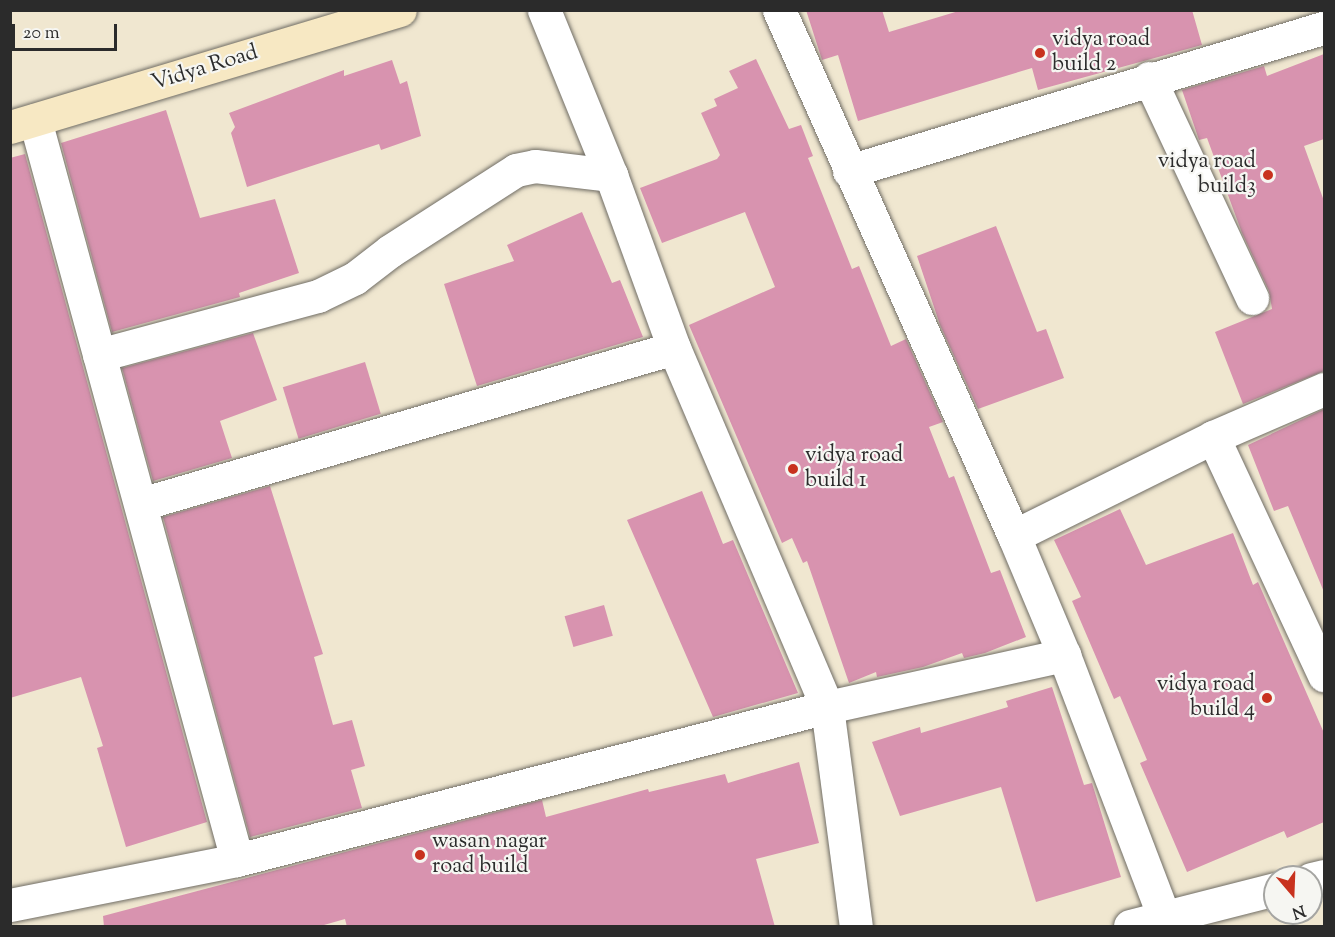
<!DOCTYPE html>
<style>
body{margin:0}
#map{position:relative;width:1335px;height:937px;overflow:hidden;background:#f0e7d0;font-family:"Sorts Mill Goudy",serif}
div>[style]{position:absolute}
.building>*{inset:0;background:#d893af;transform-origin:0 0}
.roads{filter:drop-shadow(0 0 2px #706d65) drop-shadow(0 0 2px #706d65)}
.street>*{height:33px;margin:-16.5px;padding:0 16.5px;transform-origin:16.5px;border-radius:16.5px;background:#fff}
.secondary>*{height:33px;margin:-16.5px;padding:0 16.5px;transform-origin:16.5px;border-radius:16.5px;background:#f7e8c3}
.dots>*{width:16px;height:16px;translate:-50% -50%;box-sizing:border-box;border:3px solid #f6f6f2;border-radius:50%}
span{translate:-50% -50%;white-space:nowrap;text-align:center;line-height:1.15;-webkit-text-stroke:4.5px #f6f6f2;paint-order:stroke}
.poi-label{font-size:22px;color:#2b2b2b}
.left{translate:0 -50%;text-align:left}
.right{translate:-100% -50%;text-align:right}
.street-label{font-size:22px;color:#2b2b2b}
.frame{position:absolute;inset:0;border:12px solid #2b2b2b;pointer-events:none}
.north{position:absolute;left:1263px;top:865px;width:60px;height:60px;box-sizing:border-box;background:#f6f6f2;border:2px solid #a5a5a2;border-radius:50%;rotate:161deg;font-size:16px;font-weight:700;line-height:24px;text-align:center;color:#2b2b2b}
.north::after{content:'';display:block;margin:auto;width:21px;height:27px;background:#c8321e;clip-path:polygon(50% 0,100% 100%,50% 72%,0 100%)}
.scale{position:absolute;left:12px;top:24px;width:105px;height:27px;box-sizing:border-box;border:3px solid #2b2b2b;border-top:0;padding-left:8px;font-size:18px;line-height:21px;white-space:nowrap;color:#2b2b2b;-webkit-text-stroke:4px #f6f6f2;paint-order:stroke}
</style>
<div id="map">
<div class="building">
<div style="clip-path:polygon(806px 10px,882px 10px,889px 32px,962px 10px,1192px 10px,1202px 45px,1038px 90px,1032px 68px,858px 121px,838px 55px,822px 60px)"></div>
<div style="clip-path:polygon(1324px 54px,1324px 139px,1304px 146px,1324px 201px,1324px 371px,1243px 404px,1215px 332px,1272px 309px,1269px 291px,1242px 233px,1207px 138px,1199px 140px,1182px 90px,1264px 66px,1267px 76px)"></div>
<div style="clip-path:polygon(756px 59px,789px 129px,801px 125px,813px 156px,808px 158px,852px 269px,859px 266px,891px 346px,906px 339px,943px 422px,929px 427px,949px 478px,954px 476px,991px 573px,1000px 570px,1026px 637px,985px 653px,964px 658px,962px 653px,923px 667px,877px 677px,876px 672px,849px 683px,807px 561px,803px 563px,792px 538px,782px 543px,689px 325px,775px 287px,745px 212px,662px 243px,640px 188px,717px 159px,720px 155px,701px 113px,717px 106px,714px 99px,738px 88px,729px 71px)"></div>
<div style="clip-path:polygon(392px 60px,400px 84px,407px 81px,421px 136px,381px 150px,379px 144px,247px 187px,231px 133px,235px 127px,229px 113px,344px 70px,344px 76px)"></div>
<div style="clip-path:polygon(166px 110px,200px 218px,275px 199px,299px 273px,239px 293px,240px 297px,112px 332px,61px 143px)"></div>
<div style="clip-path:polygon(25px 154px,207px 822px,126px 847px,97px 748px,103px 746px,81px 677px,10px 698px,10px 158px)"></div>
<div style="clip-path:polygon(582px 212px,612px 283px,620px 280px,643px 337px,477px 386px,444px 284px,514px 261px,507px 245px)"></div>
<div style="clip-path:polygon(996px 226px,1037px 332px,1046px 329px,1064px 378px,978px 409px,940px 325px,917px 256px)"></div>
<div style="clip-path:polygon(253px 333px,277px 400px,220px 421px,232px 458px,153px 481px,122px 368px)"></div>
<div style="left:365px;top:362px;width:54px;height:86px;rotate:73deg"></div>
<div style="clip-path:polygon(1324px 409px,1324px 592px,1288px 506px,1274px 511px,1248px 445px)"></div>
<div style="clip-path:polygon(270px 486px,323px 654px,314px 657px,333px 725px,352px 720px,365px 766px,351px 770px,362px 808px,250px 837px,163px 517px)"></div>
<div style="clip-path:polygon(702px 491px,723px 544px,733px 540px,798px 693px,713px 717px,627px 520px)"></div>
<div style="clip-path:polygon(1120px 509px,1146px 565px,1233px 533px,1253px 585px,1258px 582px,1324px 733px,1324px 822px,1287px 838px,1284px 831px,1187px 872px,1140px 763px,1147px 760px,1120px 696px,1114px 699px,1072px 601px,1081px 597px,1054px 540px)"></div>
<div style="left:604px;top:605px;width:32px;height:41px;rotate:74deg"></div>
<div style="clip-path:polygon(1052px 687px,1084px 785px,1092px 783px,1121px 877px,1036px 902px,1001px 787px,900px 816px,872px 742px,920px 727px,921px 733px,1008px 707px,1006px 701px)"></div>
<div style="clip-path:polygon(799px 762px,819px 843px,756px 859px,775px 927px,347px 927px,345px 919px,317px 927px,104px 927px,103px 916px,542px 800px,546px 817px,648px 789px,649px 792px,725px 774px,728px 783px)"></div>
</div>
<div class="roads">
<div class="street">
<div style="left:544px;top:10px;width:178px;rotate:67.9deg"></div>
<div style="left:611px;top:175px;width:184px;rotate:70deg"></div>
<div style="left:674px;top:348px;width:390px;rotate:66.9deg"></div>
<div style="left:827px;top:707px;width:221px;rotate:82.5deg"></div>
<div style="left:779px;top:10px;width:576px;rotate:65.93deg"></div>
<div style="left:1014px;top:536px;width:129px;rotate:67.2deg"></div>
<div style="left:1064px;top:655px;width:283px;rotate:69.1deg"></div>
<div style="left:1149px;top:78px;width:243px;rotate:64.9deg"></div>
<div style="left:35px;top:120px;width:767px;rotate:74.73deg"></div>
<div style="left:849px;top:171px;width:496px;rotate:-16.8deg"></div>
<div style="left:99px;top:355px;width:227px;rotate:-15.1deg"></div>
<div style="left:318px;top:296px;width:41px;rotate:-25.9deg"></div>
<div style="left:355px;top:278px;width:44px;rotate:-37.6deg"></div>
<div style="left:390px;top:251px;width:150px;rotate:-32.7deg"></div>
<div style="left:516px;top:170px;width:19px;rotate:-12deg"></div>
<div style="left:535px;top:166px;width:77px;rotate:6.8deg"></div>
<div style="left:1213px;top:437px;width:263px;rotate:65deg"></div>
<div style="left:141px;top:504px;width:555px;rotate:-16.31deg"></div>
<div style="left:1014px;top:536px;width:222px;rotate:-26.4deg"></div>
<div style="left:1213px;top:437px;width:121px;rotate:-23.4deg"></div>
<div style="left:1311px;top:879px;width:13px;rotate:-13deg"></div>
<div style="left:10px;top:905px;width:231px;rotate:-11.2deg"></div>
<div style="left:237px;top:860px;width:610px;rotate:-14.54deg"></div>
<div style="left:827px;top:707px;width:243px;rotate:-12.4deg"></div>
<div style="left:1130px;top:926px;width:150px;rotate:-14.3deg"></div>
</div>
<div class="secondary">
<div style="left:10px;top:127px;width:407px;rotate:-16.7deg"></div>
</div>
</div>
<div class="dots">
<div style="left:1040px;top:53px;background:#c8321e"></div>
<div style="left:1268px;top:175px;background:#c8321e"></div>
<div style="left:793px;top:469px;background:#c8321e"></div>
<div style="left:1267px;top:698px;background:#c8321e"></div>
<div style="left:420px;top:855px;background:#c8321e"></div>
</div>
<div class="poi-label">
<span class="left" style="left:1052px;top:53px">vidya road<br>build 2</span>
<span class="right" style="left:1256px;top:175px">vidya road<br>build3</span>
<span class="left" style="left:805px;top:469px">vidya road<br>build 1</span>
<span class="right" style="left:1255px;top:698px">vidya road<br>build 4</span>
<span class="left" style="left:432px;top:855px">wasan nagar<br>road build</span>
</div>
<div class="street-label">
<span style="left:205px;top:69px;rotate:-17deg">Vidya Road</span>
</div>
<div class="frame"></div>
<div class="north">N</div>
<div class="scale">20 m</div>
</div>
